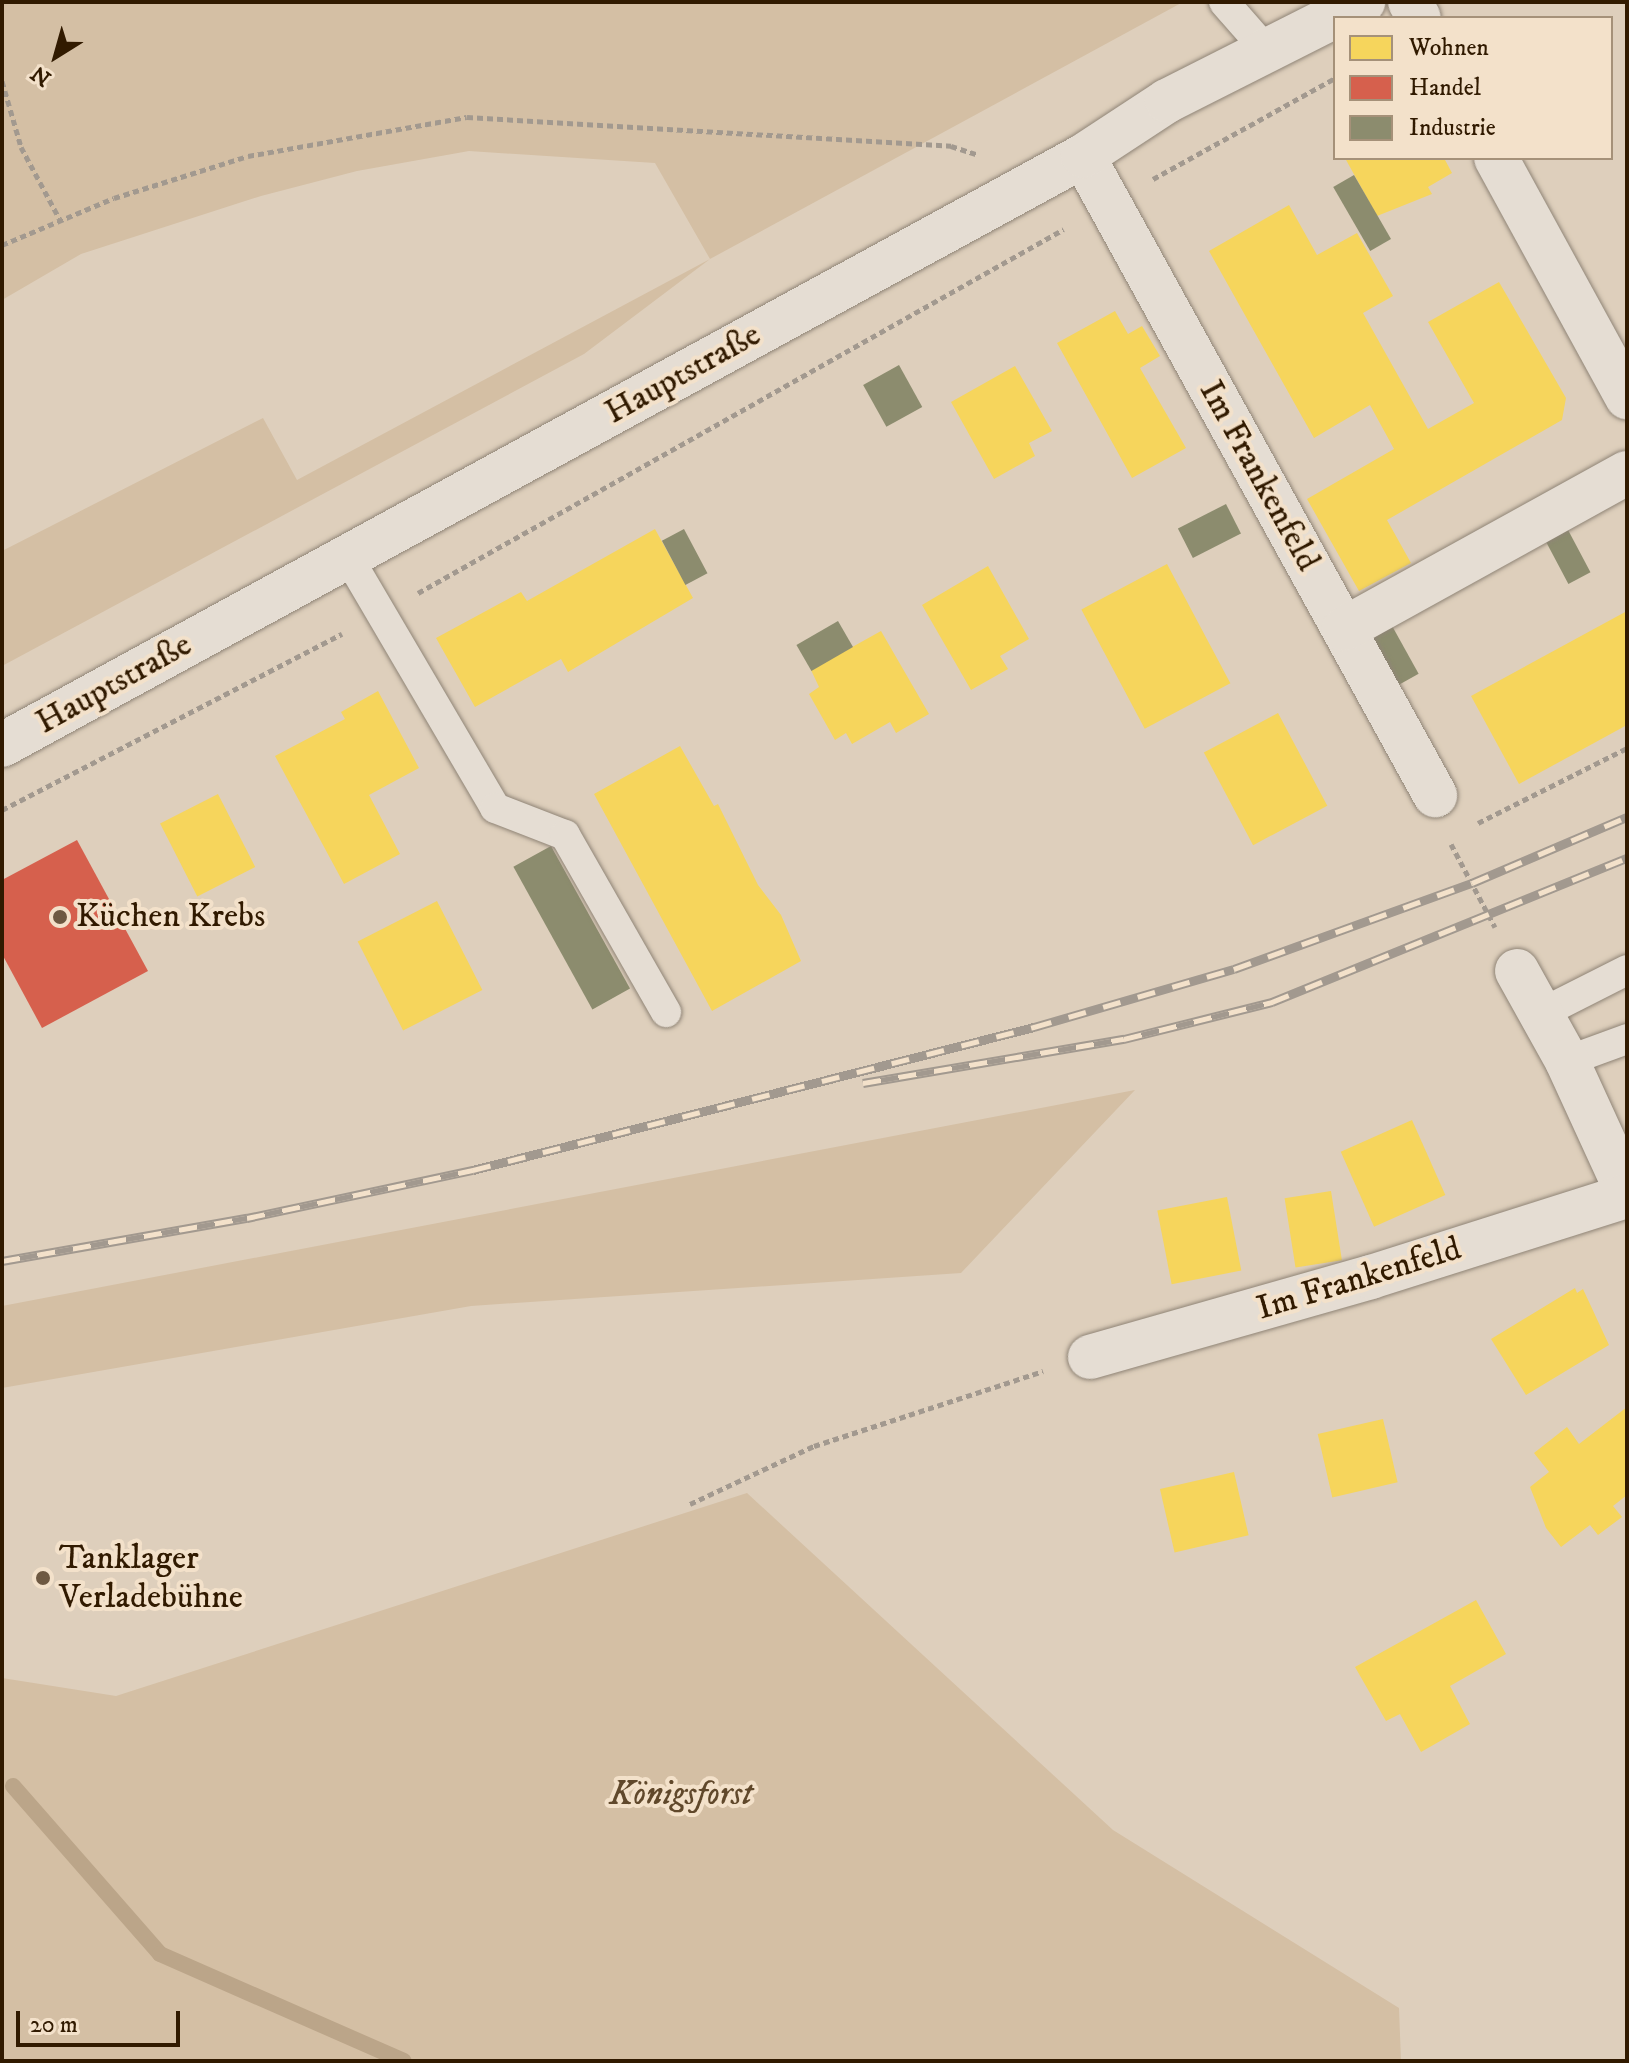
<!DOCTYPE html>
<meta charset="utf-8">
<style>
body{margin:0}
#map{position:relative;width:1629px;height:2063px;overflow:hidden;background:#decfbc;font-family:"IM FELL DW Pica",serif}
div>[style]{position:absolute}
.green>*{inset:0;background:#d4bfa4}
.homes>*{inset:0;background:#f6d55c;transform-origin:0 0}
.shops>*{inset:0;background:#d6604d}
.industry>*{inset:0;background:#8c8c6e;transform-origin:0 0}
.stream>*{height:16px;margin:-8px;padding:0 8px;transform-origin:8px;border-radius:8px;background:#bba589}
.path>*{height:5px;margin-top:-2.5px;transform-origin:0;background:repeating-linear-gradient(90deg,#a2998f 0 6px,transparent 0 10px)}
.roads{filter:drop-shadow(0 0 2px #8f8476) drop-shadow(0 0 2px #8f8476)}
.lane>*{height:30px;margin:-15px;padding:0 15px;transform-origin:15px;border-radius:15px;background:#e5ddd3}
.street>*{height:44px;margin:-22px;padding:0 22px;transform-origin:22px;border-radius:22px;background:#e5ddd3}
.secondary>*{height:44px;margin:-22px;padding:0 22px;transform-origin:22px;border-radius:22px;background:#e5ddd3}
.rail>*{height:9px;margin-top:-4.5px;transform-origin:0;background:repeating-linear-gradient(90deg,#f3e1ca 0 18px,#a2998f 0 36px);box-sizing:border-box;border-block:2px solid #a2998f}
.dots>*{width:22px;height:22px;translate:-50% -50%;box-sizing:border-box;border:4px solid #f3e1ca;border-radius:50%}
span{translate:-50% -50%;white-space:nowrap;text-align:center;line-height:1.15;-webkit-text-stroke:8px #f3e1ca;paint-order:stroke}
.street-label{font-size:34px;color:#311a00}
.poi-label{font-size:34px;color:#311a00}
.left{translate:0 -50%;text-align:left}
.park-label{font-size:34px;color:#60482b;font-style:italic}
.frame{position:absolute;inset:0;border:4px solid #311a00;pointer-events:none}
.legend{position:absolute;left:1333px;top:16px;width:280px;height:144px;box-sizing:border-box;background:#f3e1ca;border:2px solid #a59179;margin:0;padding:10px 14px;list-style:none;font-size:24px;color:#311a00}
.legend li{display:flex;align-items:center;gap:16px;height:40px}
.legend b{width:40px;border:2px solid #a59179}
.north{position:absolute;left:16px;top:16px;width:80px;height:80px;-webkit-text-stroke:6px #f3e1ca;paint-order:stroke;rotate:217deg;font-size:22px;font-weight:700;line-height:32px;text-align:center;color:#311a00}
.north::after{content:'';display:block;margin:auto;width:28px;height:36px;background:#311a00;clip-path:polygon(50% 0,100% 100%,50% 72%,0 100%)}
.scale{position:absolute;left:16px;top:2011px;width:164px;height:36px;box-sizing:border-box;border:4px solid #311a00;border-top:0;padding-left:10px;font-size:24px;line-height:28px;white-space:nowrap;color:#311a00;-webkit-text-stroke:6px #f3e1ca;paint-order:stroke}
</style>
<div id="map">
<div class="green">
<div style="clip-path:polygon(2px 2px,1183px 2px,710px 259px,584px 354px,2px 666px,2px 551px,263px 418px,297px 480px,710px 259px,655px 163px,469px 151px,357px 171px,261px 196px,81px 254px,2px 300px)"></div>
<div style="clip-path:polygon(1135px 1090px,961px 1273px,471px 1306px,2px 1388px,2px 1306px)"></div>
<div style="clip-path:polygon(747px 1493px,1113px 1830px,1399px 2008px,1401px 2061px,2px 2061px,2px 1678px,116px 1696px)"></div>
</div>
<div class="homes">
<div style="clip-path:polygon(1345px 158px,1444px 158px,1452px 173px,1428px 187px,1432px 194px,1377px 216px)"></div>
<div style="clip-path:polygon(1289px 205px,1317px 255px,1357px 233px,1393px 296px,1363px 313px,1428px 429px,1474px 403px,1428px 322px,1499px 282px,1566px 398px,1562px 420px,1387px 520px,1411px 563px,1359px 591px,1307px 499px,1394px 449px,1370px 405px,1314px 438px,1209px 251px)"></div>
<div style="clip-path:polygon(1115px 311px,1128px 334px,1142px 326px,1160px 356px,1140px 368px,1186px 448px,1132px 478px,1057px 343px)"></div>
<div style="clip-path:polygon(1015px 366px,1052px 431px,1029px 443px,1035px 456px,994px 479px,951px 402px)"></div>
<div style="clip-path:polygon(655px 529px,693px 598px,568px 672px,561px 659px,475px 707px,436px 638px,521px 592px,527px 601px)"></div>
<div style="left:1167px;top:564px;width:135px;height:97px;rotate:62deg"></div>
<div style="clip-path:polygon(988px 566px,1029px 639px,1000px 656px,1008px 669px,971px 690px,922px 605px)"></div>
<div style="clip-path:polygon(1627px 611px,1627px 725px,1519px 784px,1471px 696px)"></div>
<div style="clip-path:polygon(881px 631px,929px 714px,896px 733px,890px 722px,852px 744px,846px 733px,835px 740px,809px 694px,819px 687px,811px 670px)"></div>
<div style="clip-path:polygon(378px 691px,419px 768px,369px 795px,400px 854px,344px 884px,275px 756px,345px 719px,341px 712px)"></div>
<div style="left:1278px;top:713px;width:105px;height:84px;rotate:62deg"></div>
<div style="clip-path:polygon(680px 746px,714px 806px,718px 804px,758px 885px,781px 915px,801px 961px,712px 1011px,594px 794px)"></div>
<div style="left:218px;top:794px;width:82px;height:65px;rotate:63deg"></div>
<div style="left:437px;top:901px;width:100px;height:89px;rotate:63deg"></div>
<div style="left:1412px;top:1120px;width:82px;height:78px;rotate:66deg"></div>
<div style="left:1331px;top:1191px;width:70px;height:47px;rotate:81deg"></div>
<div style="left:1227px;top:1197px;width:75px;height:71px;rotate:79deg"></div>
<div style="clip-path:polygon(1575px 1288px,1577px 1293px,1583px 1289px,1609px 1345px,1526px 1395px,1491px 1339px)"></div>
<div style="clip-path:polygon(1627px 1407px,1627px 1495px,1613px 1506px,1622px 1517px,1598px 1535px,1590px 1525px,1561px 1547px,1546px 1528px,1530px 1487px,1549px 1472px,1534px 1453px,1567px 1427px,1579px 1444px)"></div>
<div style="left:1383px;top:1419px;width:65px;height:67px;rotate:77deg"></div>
<div style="left:1234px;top:1472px;width:65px;height:76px;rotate:77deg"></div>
<div style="clip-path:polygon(1476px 1600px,1506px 1654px,1450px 1686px,1470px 1724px,1421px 1752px,1400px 1714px,1386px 1721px,1355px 1667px)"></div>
</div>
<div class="shops">
<div style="clip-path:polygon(77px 840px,148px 971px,42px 1028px,2px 954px,2px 880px)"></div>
</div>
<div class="industry">
<div style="left:1354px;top:175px;width:74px;height:24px;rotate:60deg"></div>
<div style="left:899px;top:365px;width:48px;height:41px;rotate:61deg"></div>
<div style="left:1226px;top:504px;width:33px;height:54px;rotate:63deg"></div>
<div style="left:1567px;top:528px;width:50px;height:25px;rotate:62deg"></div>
<div style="left:684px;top:529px;width:50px;height:25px;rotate:62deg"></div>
<div style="left:838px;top:621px;width:30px;height:48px;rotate:60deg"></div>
<div style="left:1391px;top:624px;width:57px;height:24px;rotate:61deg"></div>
<div style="left:551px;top:846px;width:163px;height:43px;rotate:61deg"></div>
</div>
<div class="stream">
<div style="left:13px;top:1786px;width:223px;rotate:48.8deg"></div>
<div style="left:160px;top:1954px;width:266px;rotate:23.7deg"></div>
</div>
<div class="path">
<div style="left:2px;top:81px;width:69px;rotate:73.9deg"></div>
<div style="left:21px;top:147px;width:81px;rotate:61.8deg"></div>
<div style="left:1153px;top:179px;width:208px;rotate:-29deg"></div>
<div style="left:2px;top:245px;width:121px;rotate:-22.8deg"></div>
<div style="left:114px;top:198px;width:140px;rotate:-17.4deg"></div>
<div style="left:248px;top:156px;width:222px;rotate:-10.1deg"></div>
<div style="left:467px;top:117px;width:485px;rotate:3.4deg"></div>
<div style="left:951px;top:146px;width:28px;rotate:18deg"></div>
<div style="left:418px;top:593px;width:741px;rotate:-29.4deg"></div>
<div style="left:2px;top:810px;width:383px;rotate:-27.4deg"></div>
<div style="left:1478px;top:823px;width:167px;rotate:-26.7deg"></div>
<div style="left:1451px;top:844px;width:94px;rotate:62.1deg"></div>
<div style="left:690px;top:1504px;width:137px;rotate:-25.1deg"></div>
<div style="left:814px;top:1446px;width:241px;rotate:-18.1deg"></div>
</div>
<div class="roads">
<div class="lane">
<div style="left:1224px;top:2px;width:67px;rotate:48.7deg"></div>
<div style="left:348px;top:557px;width:291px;rotate:59.6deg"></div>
<div style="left:495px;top:808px;width:75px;rotate:21.1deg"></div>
<div style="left:565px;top:835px;width:204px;rotate:60.3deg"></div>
<div style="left:1542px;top:1013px;width:95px;rotate:-26.8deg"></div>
<div style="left:1567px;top:1061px;width:64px;rotate:-20.1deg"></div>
</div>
<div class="street">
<div style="left:1410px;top:2px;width:18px;rotate:61deg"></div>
<div style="left:1083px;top:156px;width:730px;rotate:61.15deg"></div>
<div style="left:1496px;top:158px;width:273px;rotate:61.3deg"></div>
<div style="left:1344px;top:629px;width:323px;rotate:-28.9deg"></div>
<div style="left:1517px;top:971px;width:103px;rotate:60.9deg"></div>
<div style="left:1567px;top:1061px;width:144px;rotate:65.4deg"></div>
<div style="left:1090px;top:1357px;width:292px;rotate:-15.9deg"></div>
<div style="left:1371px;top:1277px;width:269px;rotate:-17.6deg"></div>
</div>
<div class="secondary">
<div style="left:2px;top:745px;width:1231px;rotate:-28.58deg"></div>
<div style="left:1083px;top:156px;width:100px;rotate:-33.2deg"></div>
<div style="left:1167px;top:101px;width:220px;rotate:-26.8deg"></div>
</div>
</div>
<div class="rail">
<div style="left:863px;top:1083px;width:265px;rotate:-9.6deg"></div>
<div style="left:1124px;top:1039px;width:153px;rotate:-14deg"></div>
<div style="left:1272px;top:1002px;width:383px;rotate:-22.1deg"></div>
<div style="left:2px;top:1261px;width:249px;rotate:-10deg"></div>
<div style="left:247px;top:1218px;width:231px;rotate:-12deg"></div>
<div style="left:473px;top:1170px;width:579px;rotate:-14.3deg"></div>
<div style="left:1034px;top:1027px;width:208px;rotate:-16.2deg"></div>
<div style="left:1234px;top:969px;width:253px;rotate:-19.9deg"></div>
<div style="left:1472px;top:883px;width:168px;rotate:-23.1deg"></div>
</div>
<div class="dots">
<div style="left:60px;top:917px;background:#6e5942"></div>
<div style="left:43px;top:1578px;background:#6e5942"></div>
</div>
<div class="street-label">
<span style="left:683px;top:374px;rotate:-29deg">Hauptstraße</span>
<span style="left:1259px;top:476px;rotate:61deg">Im Frankenfeld</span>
<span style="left:114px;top:684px;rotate:-29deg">Hauptstraße</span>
<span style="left:1359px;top:1279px;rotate:-17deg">Im Frankenfeld</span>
</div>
<div class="poi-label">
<span class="left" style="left:76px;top:917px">Küchen Krebs</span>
<span class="left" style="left:59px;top:1578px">Tanklager<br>Verladebühne</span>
</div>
<div class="park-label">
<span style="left:681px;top:1795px">Königsforst</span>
</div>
<div class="frame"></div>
<ul class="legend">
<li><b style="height:22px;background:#f6d55c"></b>Wohnen</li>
<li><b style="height:22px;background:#d6604d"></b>Handel</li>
<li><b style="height:22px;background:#8c8c6e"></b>Industrie</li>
</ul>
<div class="north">N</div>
<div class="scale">20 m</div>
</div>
